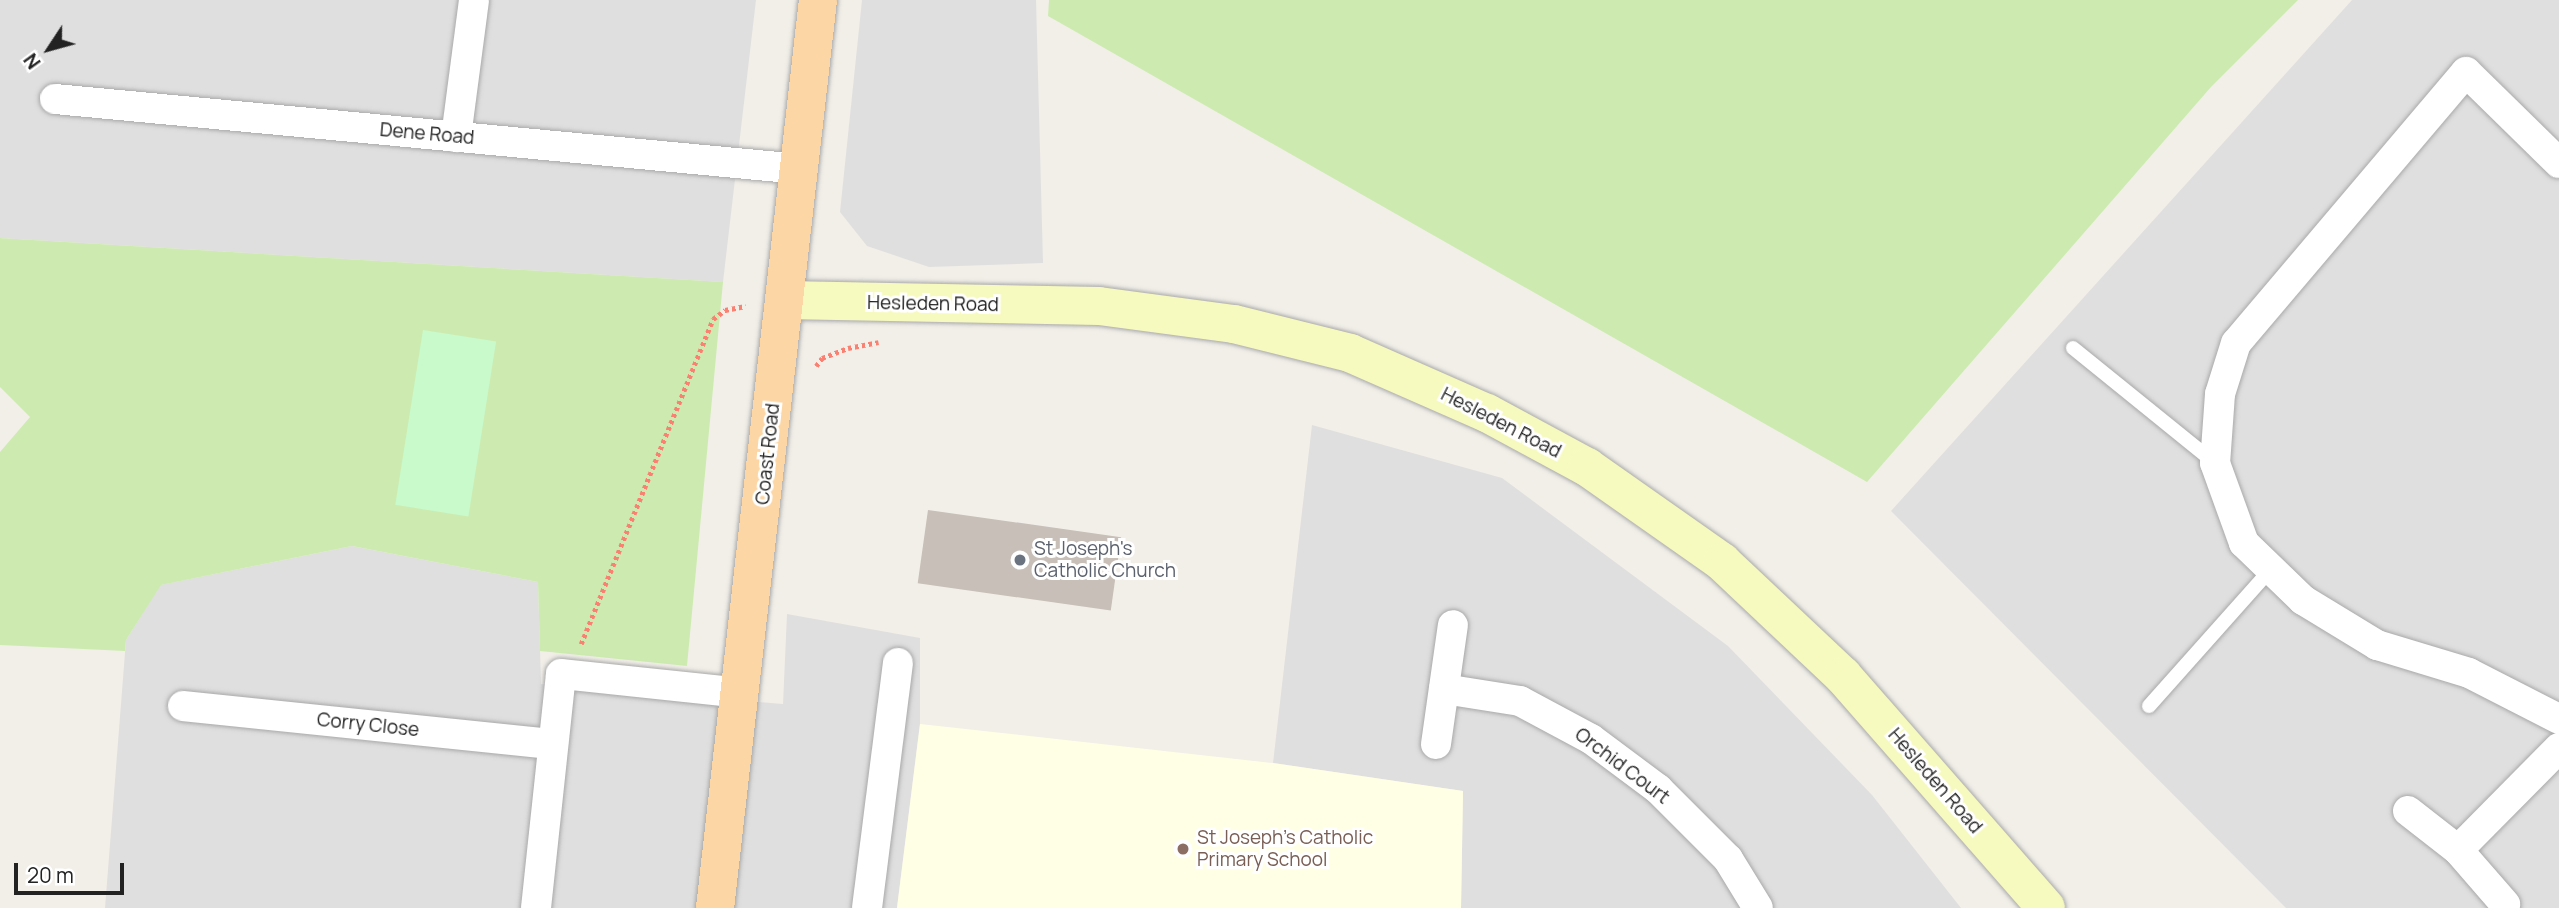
<!DOCTYPE html>
<style>
body{margin:0}
#map{position:relative;width:2559px;height:908px;overflow:hidden;background:#f2efe9;font-family:Manrope,sans-serif}
div>[style]{position:absolute}
.residential>*{inset:0;background:#e0dfdf}
.education>*{inset:0;background:#ffffe5}
.grass>*{inset:0;background:#cdebb0}
.park>*{inset:0;background:#c8facc;transform-origin:0 0}
.building>*{inset:0;background:#c7bfb8;transform-origin:0 0}
.path>*{height:4.5px;margin-top:-2.25px;transform-origin:0;background:repeating-linear-gradient(90deg,#fa8072 0 3.5px,transparent 0 7px)}
.roads{filter:drop-shadow(0 0 2px #a9a9a9) drop-shadow(0 0 2px #a9a9a9)}
.service>*{height:14px;margin:-7px;padding:0 7px;transform-origin:7px;border-radius:7px;background:#fff}
.minor>*{height:30px;margin:-15px;padding:0 15px;transform-origin:15px;border-radius:15px;background:#fff}
.secondary>*{height:38px;margin:-19px;padding:0 19px;transform-origin:19px;border-radius:19px;background:#f7fabf}
.primary>*{height:38px;margin:-19px;padding:0 19px;transform-origin:19px;border-radius:19px;background:#fcd6a4}
.dots>*{width:19px;height:19px;translate:-50% -50%;box-sizing:border-box;border:4px solid #fff;border-radius:50%}
span{translate:-50% -50%;white-space:nowrap;text-align:center;line-height:1.15;-webkit-text-stroke:6px #fff;paint-order:stroke}
.street-label{font-size:19px;color:#222}
.worship-label{font-size:19px;color:#5b616d}
.left{translate:0 -50%;text-align:left}
.education-label{font-size:19px;color:#785e54}
.north{position:absolute;left:14px;top:14px;width:70px;height:70px;-webkit-text-stroke:5px #fff;paint-order:stroke;rotate:234deg;font-size:19px;font-weight:700;line-height:28px;text-align:center;color:#222}
.north::after{content:'';display:block;margin:auto;width:24px;height:32px;background:#222;clip-path:polygon(50% 0,100% 100%,50% 72%,0 100%)}
.scale{position:absolute;left:14px;top:863px;width:110px;height:32px;box-sizing:border-box;border:4px solid #222;border-top:0;padding-left:9px;font-size:21px;line-height:24px;white-space:nowrap;color:#222;-webkit-text-stroke:5px #fff;paint-order:stroke}
</style>
<div id="map">
<div class="residential">
<div style="clip-path:polygon(0 0,756px 0,723px 282px,0 238px)"></div>
<div style="clip-path:polygon(862px 0,1036px 0,1043px 263px,929px 267px,867px 246px,840px 212px)"></div>
<div style="clip-path:polygon(2352px 0,2559px 0,2559px 908px,2286px 908px,1891px 511px)"></div>
<div style="clip-path:polygon(1312px 425px,1502px 478px,1728px 646px,1872px 795px,1961px 908px,1461px 908px,1463px 791px,1273px 763px)"></div>
<div style="clip-path:polygon(352px 546px,538px 582px,541px 684px,783px 704px,787px 614px,920px 638px,920px 724px,897px 908px,105px 908px,126px 640px,160px 585px)"></div>
</div>
<div class="education">
<div style="clip-path:polygon(920px 724px,1273px 763px,1463px 791px,1461px 908px,897px 908px)"></div>
</div>
<div class="grass">
<div style="clip-path:polygon(1049px 0,2298px 0,2211px 87px,1867px 482px,1048px 16px)"></div>
<div style="clip-path:polygon(0 238px,723px 282px,687px 666px,540px 651px,538px 582px,352px 546px,161px 585px,126px 640px,125px 651px,0 645px,0 452px,30px 417px,0 387px)"></div>
</div>
<div class="park">
<div style="left:423px;top:330px;width:74px;height:177px;rotate:9deg"></div>
</div>
<div class="building">
<div style="left:928px;top:510px;width:195px;height:74px;rotate:8deg"></div>
</div>
<div class="path">
<div style="left:816px;top:366px;width:10px;rotate:-53deg"></div>
<div style="left:822px;top:358px;width:28px;rotate:-21deg"></div>
<div style="left:848px;top:348px;width:31px;rotate:-11deg"></div>
<div style="left:581px;top:644px;width:351px;rotate:-67.9deg"></div>
<div style="left:713px;top:319px;width:15px;rotate:-37deg"></div>
<div style="left:725px;top:310px;width:21px;rotate:-11deg"></div>
</div>
<div class="roads">
<div class="service">
<div style="left:2073px;top:348px;width:181px;rotate:39deg"></div>
<div style="left:2149px;top:706px;width:183px;rotate:-48.3deg"></div>
</div>
<div class="minor">
<div style="left:55px;top:99px;width:747px;rotate:5.37deg"></div>
<div style="left:456px;top:137px;width:138px;rotate:-82.5deg"></div>
<div style="left:2559px;top:163px;width:130px;rotate:-135.6deg"></div>
<div style="left:2466px;top:72px;width:355px;rotate:130.3deg"></div>
<div style="left:2236px;top:343px;width:53px;rotate:107.4deg"></div>
<div style="left:2220px;top:394px;width:69px;rotate:94.1deg"></div>
<div style="left:2215px;top:463px;width:85px;rotate:70.1deg"></div>
<div style="left:2244px;top:543px;width:82px;rotate:44deg"></div>
<div style="left:2303px;top:600px;width:87px;rotate:31.3deg"></div>
<div style="left:2377px;top:645px;width:96px;rotate:16.9deg"></div>
<div style="left:2469px;top:673px;width:101px;rotate:27.1deg"></div>
<div style="left:1444px;top:689px;width:77px;rotate:9deg"></div>
<div style="left:1520px;top:701px;width:81px;rotate:28.2deg"></div>
<div style="left:1591px;top:739px;width:84px;rotate:36.7deg"></div>
<div style="left:1658px;top:789px;width:99px;rotate:45deg"></div>
<div style="left:1728px;top:859px;width:57px;rotate:58.5deg"></div>
<div style="left:183px;top:706px;width:372px;rotate:5.9deg"></div>
<div style="left:1436px;top:744px;width:120px;rotate:-81.9deg"></div>
<div style="left:2408px;top:811px;width:63px;rotate:38deg"></div>
<div style="left:2458px;top:850px;width:72px;rotate:49deg"></div>
<div style="left:2458px;top:850px;width:144px;rotate:-45.3deg"></div>
<div style="left:536px;top:908px;width:235px;rotate:-83.9deg"></div>
<div style="left:561px;top:674px;width:181px;rotate:6deg"></div>
<div style="left:867px;top:908px;width:247px;rotate:-82.8deg"></div>
</div>
<div class="secondary">
<div style="left:785px;top:300px;width:314px;rotate:1.1deg"></div>
<div style="left:1099px;top:306px;width:136px;rotate:7.6deg"></div>
<div style="left:1234px;top:324px;width:120px;rotate:14deg"></div>
<div style="left:1350px;top:353px;width:150px;rotate:23.7deg"></div>
<div style="left:1487px;top:413px;width:114px;rotate:28.4deg"></div>
<div style="left:1587px;top:467px;width:165px;rotate:35.1deg"></div>
<div style="left:1722px;top:562px;width:166px;rotate:43.3deg"></div>
<div style="left:1843px;top:676px;width:308px;rotate:48.8deg"></div>
</div>
<div class="primary">
<div style="left:715px;top:908px;width:914px;rotate:-83.53deg"></div>
</div>
</div>
<div class="dots">
<div style="left:1020px;top:560px;background:#6b7280"></div>
<div style="left:1183px;top:849px;background:#8d6e63"></div>
</div>
<div class="street-label">
<span style="left:427px;top:134px;rotate:5deg">Dene Road</span>
<span style="left:933px;top:304px;rotate:1deg">Hesleden Road</span>
<span style="left:1501px;top:423px;rotate:27deg">Hesleden Road</span>
<span style="left:768px;top:454px;rotate:-84deg">Coast Road</span>
<span style="left:368px;top:725px;rotate:6deg">Corry Close</span>
<span style="left:1622px;top:766px;rotate:37deg">Orchid Court</span>
<span style="left:1935px;top:781px;rotate:49deg">Hesleden Road</span>
</div>
<div class="worship-label">
<span class="left" style="left:1034px;top:560px">St Joseph's<br>Catholic Church</span>
</div>
<div class="education-label">
<span class="left" style="left:1197px;top:849px">St Joseph's Catholic<br>Primary School</span>
</div>
<div class="north">N</div>
<div class="scale">20 m</div>
</div>
